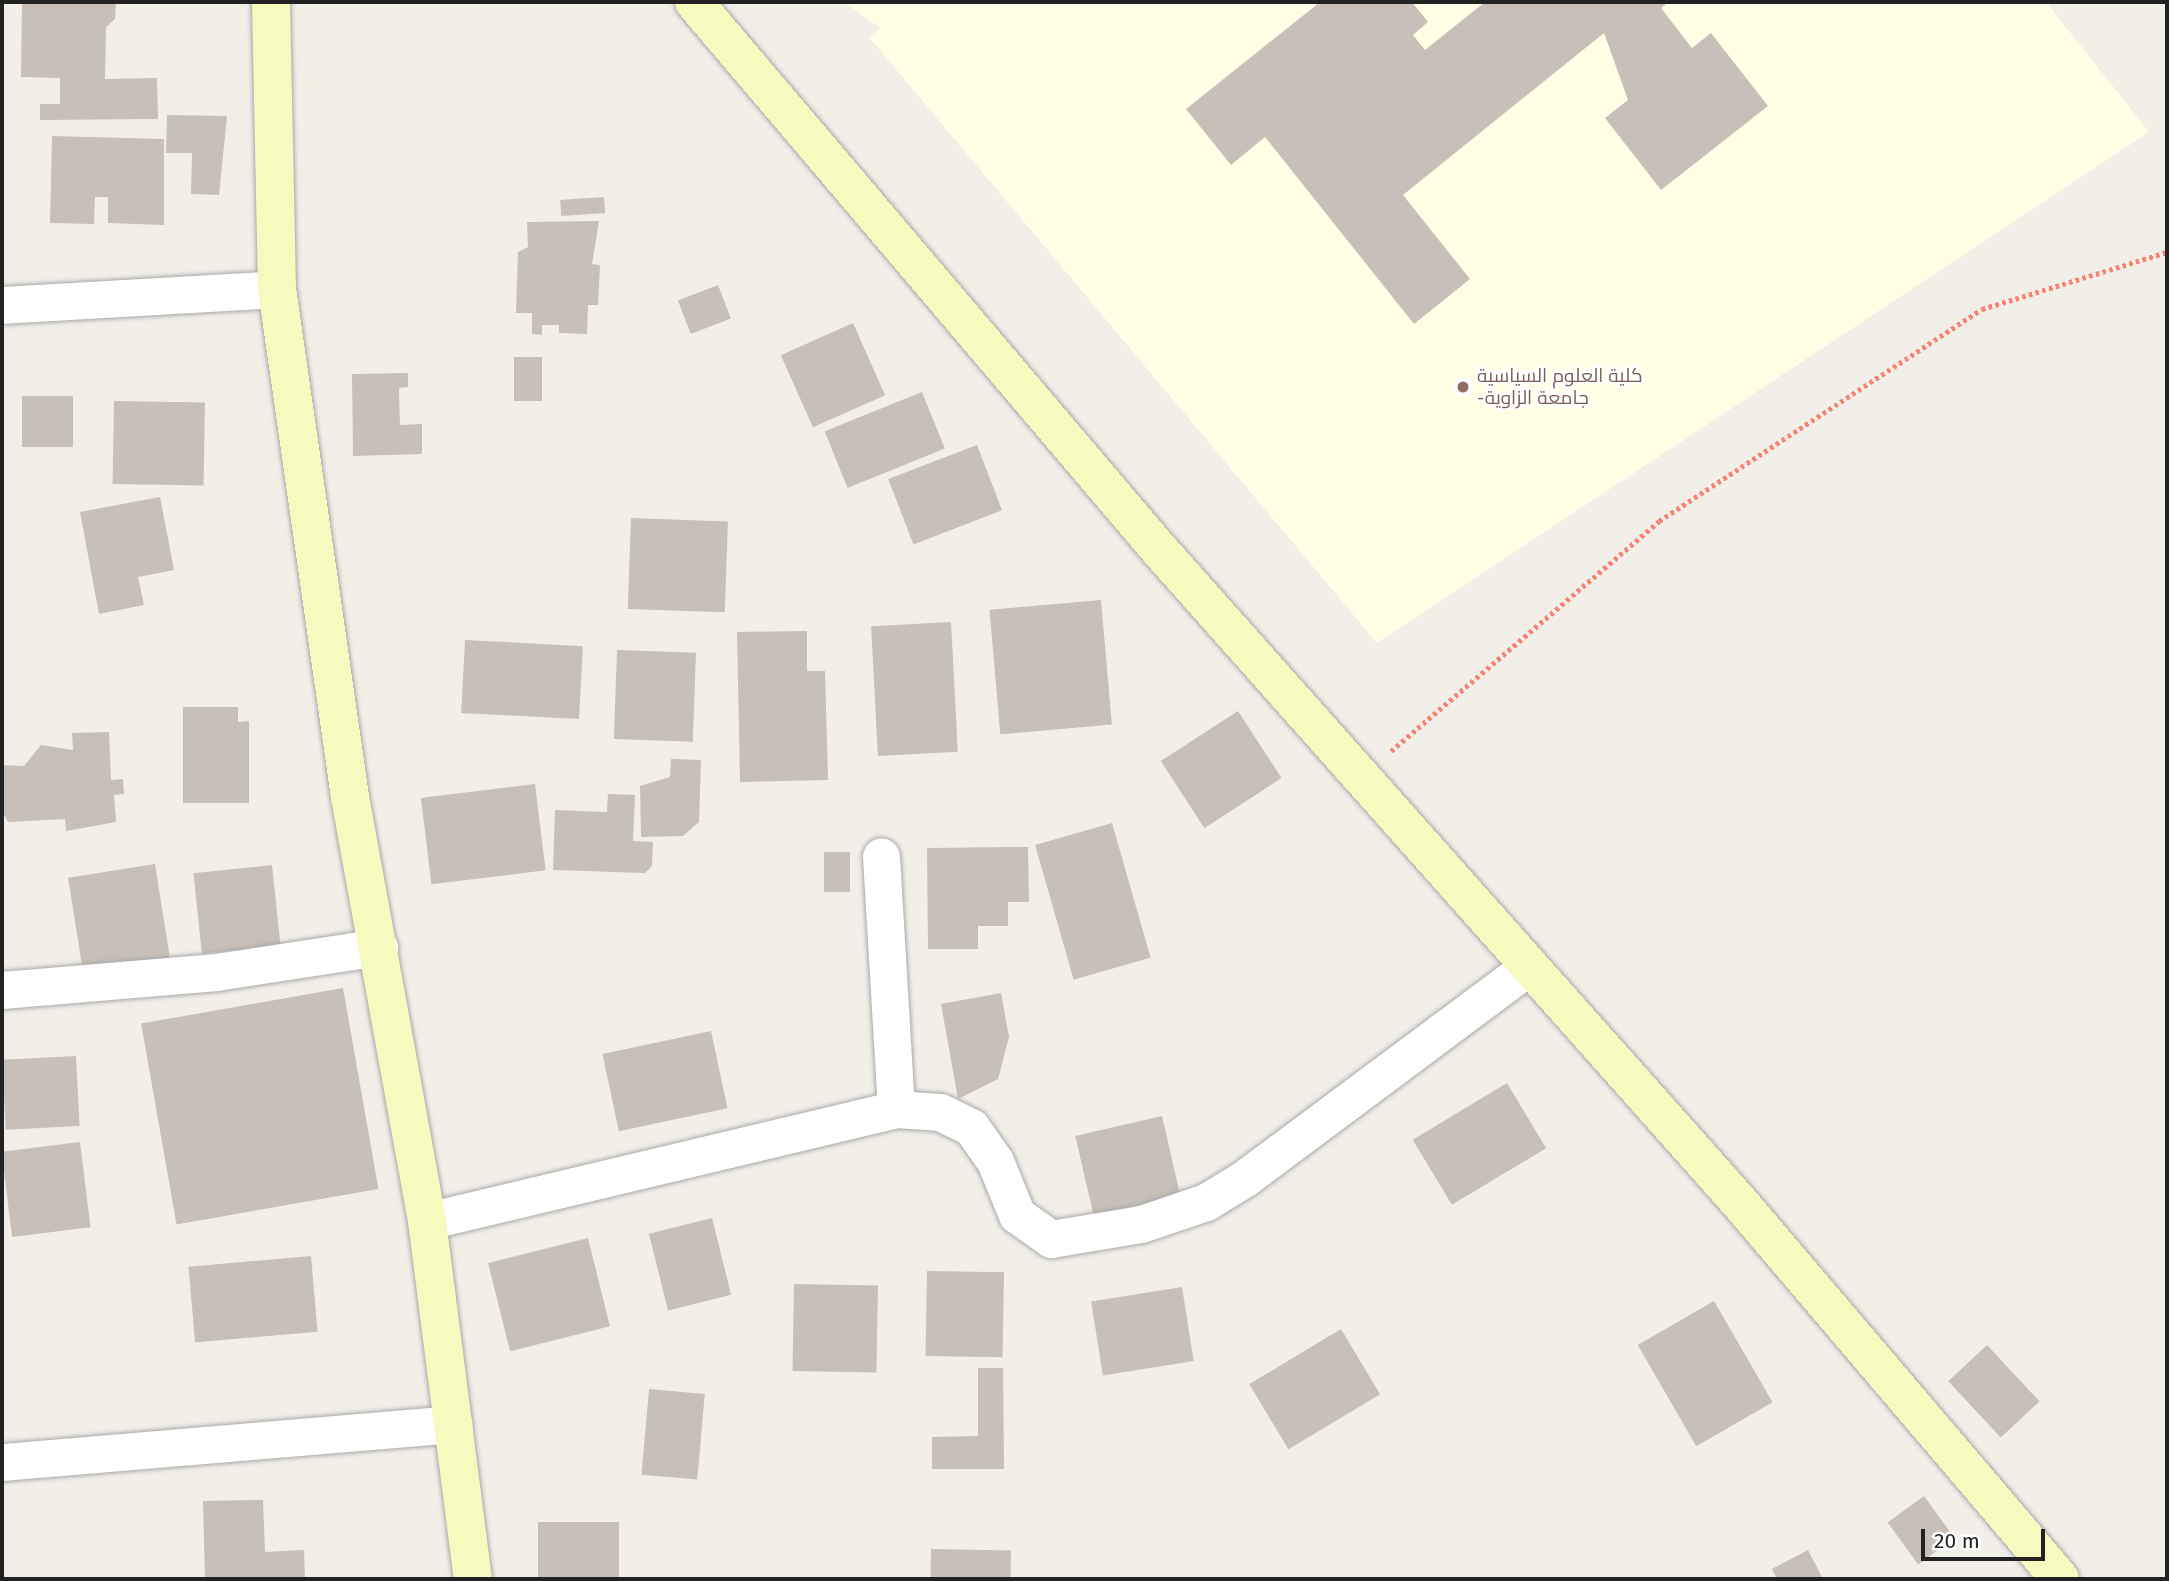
<!DOCTYPE html>
<meta charset="utf-8">
<style>
body{margin:0}
#map{position:relative;width:2169px;height:1581px;overflow:hidden;background:#f2efe9;font-family:"Fira Sans",Cairo,sans-serif}
div>[style]{position:absolute}
.education>*{inset:0;background:#ffffe5}
.building>*{inset:0;background:#c7bfb8;transform-origin:0 0}
.path>*{height:4.5px;margin-top:-2.25px;transform-origin:0;background:repeating-linear-gradient(90deg,#fa8072 0 3.5px,transparent 0 7px)}
.roads{filter:drop-shadow(0 0 2px #a9a9a9) drop-shadow(0 0 2px #a9a9a9)}
.street>*{height:37px;margin:-18.5px;padding:0 18.5px;transform-origin:18.5px;border-radius:18.5px;background:#fff}
.secondary>*{height:38px;margin:-19px;padding:0 19px;transform-origin:19px;border-radius:19px;background:#f7fabf}
.dots>*{width:19px;height:19px;translate:-50% -50%;box-sizing:border-box;border:4px solid #fff;border-radius:50%}
span{translate:-50% -50%;white-space:nowrap;text-align:center;line-height:1.15;-webkit-text-stroke:5px #fff;paint-order:stroke}
.education-label{font-size:19px;color:#785e54}
.left{translate:0 -50%;text-align:left}
.frame{position:absolute;inset:0;border:4px solid #222;pointer-events:none}
.scale{position:absolute;left:1921px;top:1529px;width:124px;height:32px;box-sizing:border-box;border:4px solid #222;border-top:0;padding-left:9px;font-size:21px;line-height:24px;white-space:nowrap;color:#222;-webkit-text-stroke:5px #fff;paint-order:stroke}
</style>
<div id="map">
<div class="education">
<div style="clip-path:polygon(844px 2px,2046px 2px,2149px 132px,1377px 643px,869px 37px,880px 28px)"></div>
</div>
<div class="building">
<div style="clip-path:polygon(22px 2px,116px 2px,115px 19px,106px 27px,105px 79px,157px 78px,158px 119px,40px 120px,40px 104px,60px 104px,60px 78px,21px 77px)"></div>
<div style="clip-path:polygon(1320px 2px,1412px 2px,1428px 22px,1413px 35px,1425px 50px,1485px 2px,1669px 2px,1661px 8px,1692px 48px,1711px 33px,1768px 106px,1661px 190px,1605px 118px,1628px 100px,1604px 33px,1403px 195px,1470px 279px,1414px 324px,1265px 137px,1231px 165px,1186px 109px)"></div>
<div style="clip-path:polygon(167px 115px,227px 116px,219px 195px,191px 194px,192px 153px,166px 153px)"></div>
<div style="clip-path:polygon(52px 136px,164px 139px,164px 225px,108px 223px,108px 197px,95px 197px,94px 224px,50px 223px)"></div>
<div style="left:604px;top:197px;width:16px;height:44px;rotate:86deg"></div>
<div style="clip-path:polygon(599px 221px,592px 264px,600px 265px,598px 305px,588px 305px,587px 334px,559px 333px,559px 325px,542px 325px,542px 335px,532px 334px,532px 313px,516px 313px,518px 252px,528px 247px,527px 222px)"></div>
<div style="left:718px;top:285px;width:36px;height:43px;rotate:69deg"></div>
<div style="left:853px;top:323px;width:79px;height:79px;rotate:66deg"></div>
<div style="left:514px;top:357px;width:28px;height:44px"></div>
<div style="clip-path:polygon(408px 373px,408px 387px,399px 388px,400px 425px,422px 424px,422px 454px,353px 456px,352px 374px)"></div>
<div style="left:922px;top:392px;width:61px;height:105px;rotate:68deg"></div>
<div style="left:22px;top:396px;width:51px;height:51px"></div>
<div style="left:114px;top:401px;width:91px;height:83px;rotate:1deg"></div>
<div style="left:977px;top:445px;width:70px;height:95px;rotate:69deg"></div>
<div style="clip-path:polygon(160px 497px,174px 570px,138px 577px,144px 605px,99px 614px,80px 512px)"></div>
<div style="left:631px;top:518px;width:97px;height:91px;rotate:2deg"></div>
<div style="left:1101px;top:600px;width:125px;height:112px;rotate:85deg"></div>
<div style="left:951px;top:622px;width:130px;height:80px;rotate:87deg"></div>
<div style="clip-path:polygon(807px 631px,807px 671px,825px 671px,828px 780px,740px 782px,737px 632px)"></div>
<div style="left:465px;top:640px;width:118px;height:73px;rotate:3deg"></div>
<div style="left:617px;top:650px;width:79px;height:89px;rotate:2deg"></div>
<div style="clip-path:polygon(183px 707px,238px 707px,238px 722px,249px 721px,249px 803px,183px 803px)"></div>
<div style="left:1238px;top:711px;width:80px;height:92px;rotate:57deg"></div>
<div style="clip-path:polygon(109px 732px,111px 780px,123px 779px,124px 794px,114px 795px,116px 822px,66px 831px,65px 819px,8px 822px,2px 811px,2px 765px,24px 766px,41px 745px,73px 750px,72px 733px)"></div>
<div style="clip-path:polygon(671px 759px,701px 760px,699px 822px,683px 836px,641px 837px,640px 786px,670px 777px)"></div>
<div style="left:535px;top:784px;width:87px;height:115px;rotate:83deg"></div>
<div style="clip-path:polygon(608px 794px,635px 795px,633px 841px,653px 842px,652px 866px,645px 873px,553px 870px,555px 810px,607px 812px)"></div>
<div style="left:1112px;top:823px;width:140px;height:80px;rotate:74deg"></div>
<div style="clip-path:polygon(1028px 847px,1029px 902px,1008px 902px,1008px 926px,978px 926px,978px 949px,928px 949px,927px 848px)"></div>
<div style="left:824px;top:852px;width:26px;height:40px"></div>
<div style="left:155px;top:864px;width:98px;height:88px;rotate:81deg"></div>
<div style="left:272px;top:865px;width:81px;height:79px;rotate:84deg"></div>
<div style="left:343px;top:988px;width:204px;height:205px;rotate:80deg"></div>
<div style="clip-path:polygon(1001px 993px,1009px 1037px,998px 1079px,958px 1099px,941px 1004px)"></div>
<div style="left:711px;top:1031px;width:79px;height:111px;rotate:78deg"></div>
<div style="left:76px;top:1056px;width:70px;height:74px;rotate:87deg"></div>
<div style="left:1507px;top:1083px;width:76px;height:110px;rotate:59deg"></div>
<div style="left:1162px;top:1116px;width:82px;height:89px;rotate:77deg"></div>
<div style="left:80px;top:1142px;width:86px;height:79px;rotate:83deg"></div>
<div style="left:712px;top:1218px;width:79px;height:65px;rotate:76deg"></div>
<div style="left:588px;top:1238px;width:91px;height:103px;rotate:76deg"></div>
<div style="left:311px;top:1256px;width:76px;height:123px;rotate:85deg"></div>
<div style="left:927px;top:1271px;width:77px;height:85px;rotate:1deg"></div>
<div style="left:794px;top:1284px;width:84px;height:87px;rotate:1deg"></div>
<div style="left:1182px;top:1287px;width:75px;height:92px;rotate:81deg"></div>
<div style="left:1714px;top:1301px;width:117px;height:88px;rotate:60deg"></div>
<div style="left:1341px;top:1329px;width:76px;height:107px;rotate:59deg"></div>
<div style="left:1987px;top:1345px;width:77px;height:53px;rotate:47deg"></div>
<div style="clip-path:polygon(978px 1368px,1003px 1368px,1004px 1469px,932px 1469px,932px 1437px,978px 1436px)"></div>
<div style="left:649px;top:1389px;width:56px;height:86px;rotate:5deg"></div>
<div style="left:1924px;top:1496px;width:52px;height:45px;rotate:54deg"></div>
<div style="clip-path:polygon(263px 1500px,265px 1552px,304px 1550px,305px 1579px,205px 1579px,203px 1501px)"></div>
<div style="left:619px;top:1522px;width:57px;height:81px;rotate:90deg"></div>
<div style="left:931px;top:1549px;width:80px;height:30px;rotate:1deg"></div>
<div style="clip-path:polygon(1808px 1550px,1823px 1579px,1777px 1579px,1772px 1569px)"></div>
</div>
<div class="path">
<div style="left:1391px;top:751px;width:353px;rotate:-40.6deg"></div>
<div style="left:1659px;top:521px;width:386px;rotate:-33.3deg"></div>
<div style="left:1982px;top:309px;width:194px;rotate:-17.1deg"></div>
</div>
<div class="roads">
<div class="street">
<div style="left:2px;top:305px;width:275px;rotate:-3.3deg"></div>
<div style="left:2px;top:990px;width:215px;rotate:-4.8deg"></div>
<div style="left:216px;top:972px;width:165px;rotate:-8.7deg"></div>
<div style="left:896px;top:1109px;width:44px;rotate:3.9deg"></div>
<div style="left:940px;top:1112px;width:34px;rotate:26deg"></div>
<div style="left:971px;top:1127px;width:42px;rotate:54.8deg"></div>
<div style="left:995px;top:1161px;width:58px;rotate:67.8deg"></div>
<div style="left:1017px;top:1215px;width:42px;rotate:35.2deg"></div>
<div style="left:1051px;top:1239px;width:91px;rotate:-9.5deg"></div>
<div style="left:1141px;top:1224px;width:69px;rotate:-18.7deg"></div>
<div style="left:1206px;top:1202px;width:46px;rotate:-31.6deg"></div>
<div style="left:1245px;top:1178px;width:353px;rotate:-36.7deg"></div>
<div style="left:427px;top:1221px;width:482px;rotate:-13.4deg"></div>
<div style="left:896px;top:1109px;width:253px;rotate:-93.4deg"></div>
<div style="left:2px;top:1462px;width:453px;rotate:-4.8deg"></div>
</div>
<div class="secondary">
<div style="left:271px;top:2px;width:287px;rotate:88.8deg"></div>
<div style="left:277px;top:289px;width:513px;rotate:81.82deg"></div>
<div style="left:350px;top:797px;width:431px;rotate:79.7deg"></div>
<div style="left:427px;top:1221px;width:361px;rotate:82.7deg"></div>
<div style="left:694px;top:2px;width:714px;rotate:49.66deg"></div>
<div style="left:1156px;top:546px;width:880px;rotate:48.36deg"></div>
<div style="left:1741px;top:1204px;width:492px;rotate:49.6deg"></div>
</div>
</div>
<div class="dots">
<div style="left:1463px;top:387px;background:#8d6e63"></div>
</div>
<div class="education-label">
<span class="left" style="left:1477px;top:387px">كلية العلوم السياسية<br>-جامعة الزاوية</span>
</div>
<div class="frame"></div>
<div class="scale">20 m</div>
</div>
